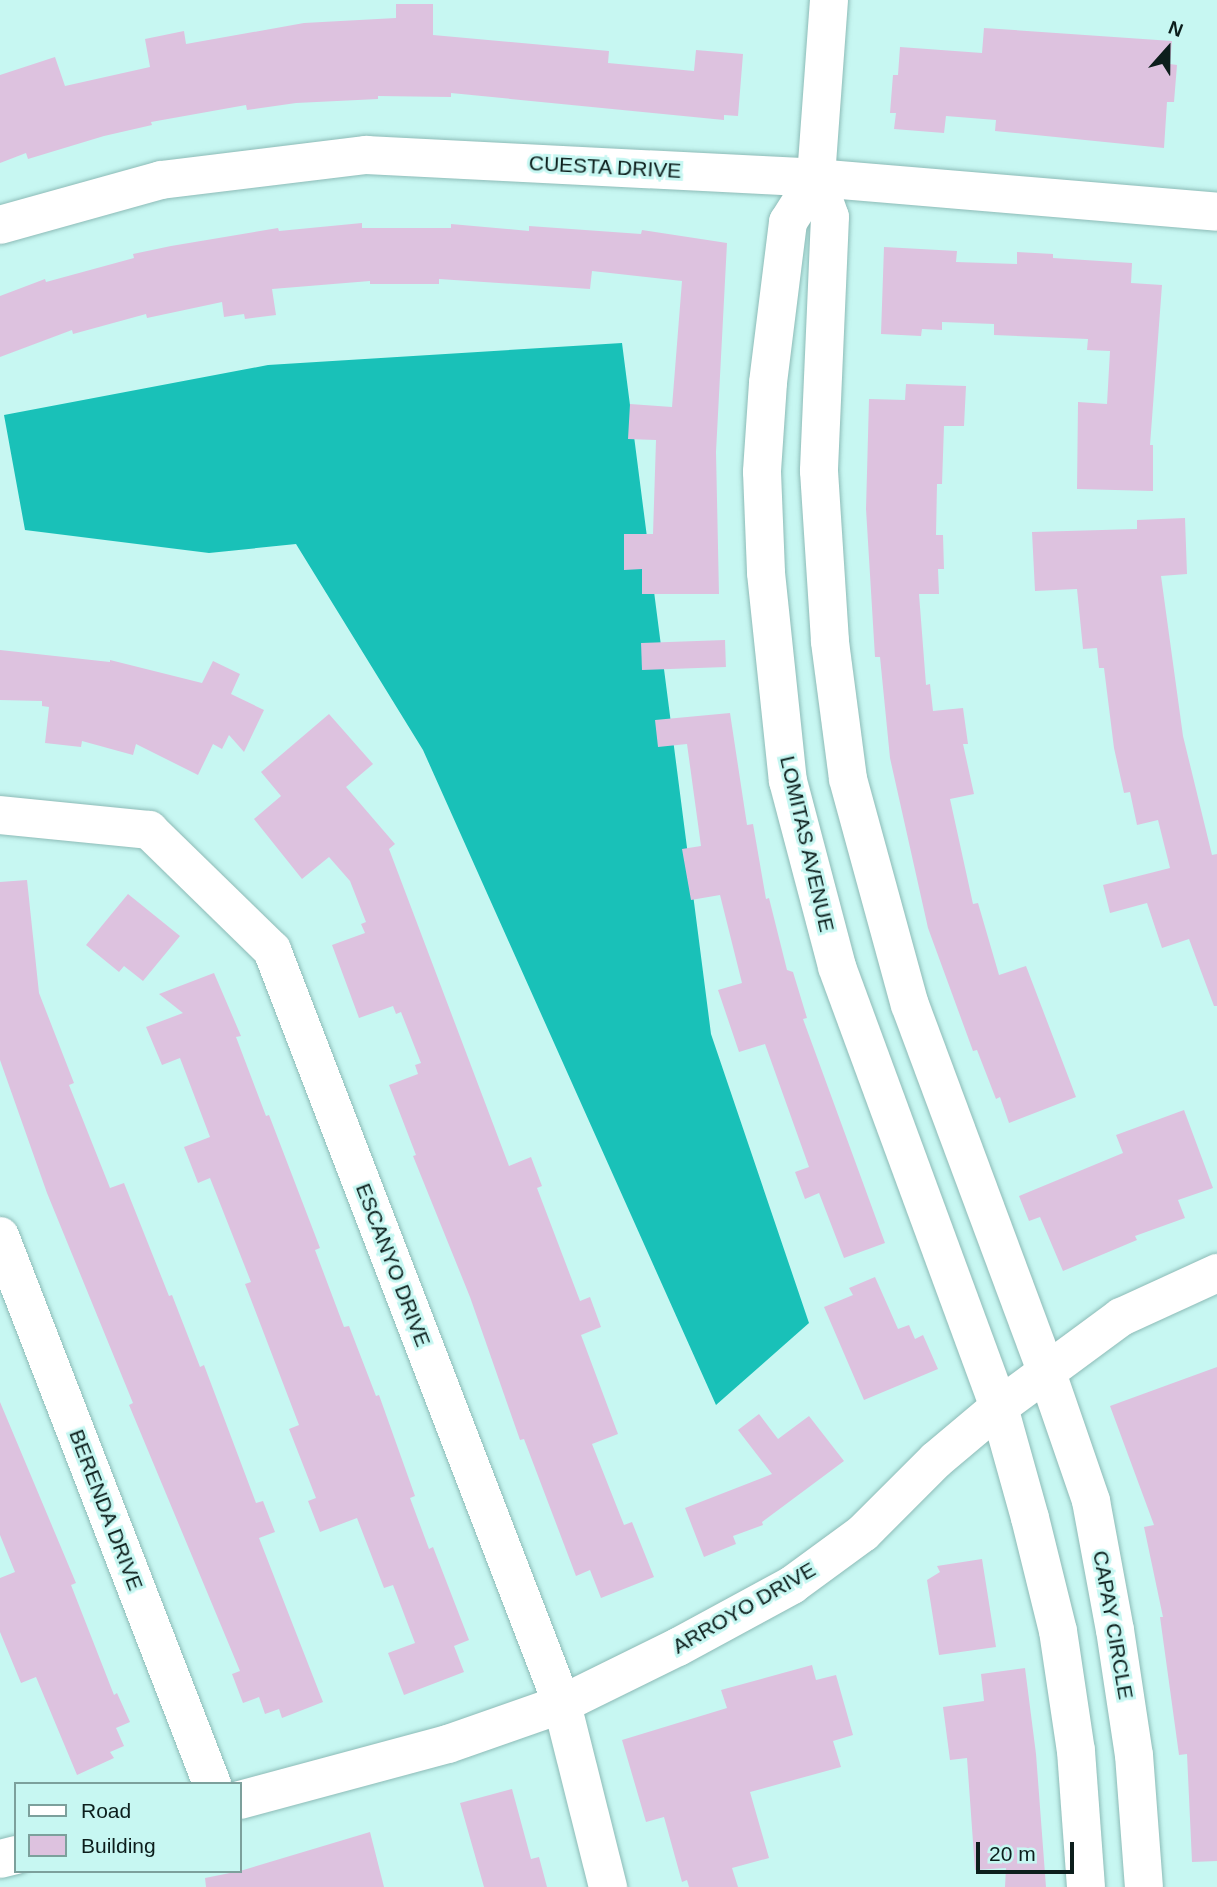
<!DOCTYPE html>
<style>
body{margin:0}
#map{position:relative;width:1217px;height:1887px;overflow:hidden;background:#c7f7f2;font-family:Arial,sans-serif}
div>[style]{position:absolute}
.forest>*{inset:0;background:#19c1b8}
.building>*{inset:0;background:#ddc2df;transform-origin:0 0}
.roads{filter:drop-shadow(0 0 2px #8dbbb7) drop-shadow(0 0 2px #8dbbb7)}
.minor>*{height:38px;margin:-19px;padding:0 19px;transform-origin:19px;border-radius:19px;background:#fff}
span{translate:-50% -50%;white-space:nowrap;text-align:center;line-height:1.15;-webkit-text-stroke:6px #c7f7f2;paint-order:stroke}
.street-label{font-size:21px;color:#0c1e1c}
.legend{position:absolute;left:14px;top:1782px;width:228px;height:91px;box-sizing:border-box;background:#c7f7f2;border:2px solid #7ca09c;margin:0;padding:9px 12px;list-style:none;font-size:21px;color:#0c1e1c}
.legend li{display:flex;align-items:center;gap:14px;height:35px}
.legend b{width:35px;border:2px solid #7ca09c}
.north{position:absolute;left:1133px;top:14px;width:70px;height:70px;-webkit-text-stroke:5px #c7f7f2;paint-order:stroke;rotate:21deg;font-size:19px;font-weight:700;line-height:28px;text-align:center;color:#0c1e1c}
.north::after{content:'';display:block;margin:auto;width:24px;height:32px;background:#0c1e1c;clip-path:polygon(50% 0,100% 100%,50% 72%,0 100%)}
.scale{position:absolute;left:976px;top:1842px;width:98px;height:32px;box-sizing:border-box;border:4px solid #0c1e1c;border-top:0;padding-left:9px;font-size:21px;line-height:24px;white-space:nowrap;color:#0c1e1c;-webkit-text-stroke:5px #c7f7f2;paint-order:stroke}
</style>
<div id="map">
<div class="forest">
<div style="clip-path:polygon(622px 343px,711px 1034px,809px 1323px,716px 1405px,423px 750px,296px 544px,209px 553px,25px 530px,4px 415px,268px 365px)"></div>
</div>
<div class="building">
<div style="clip-path:polygon(396px 4px,433px 4px,433px 35px,609px 51px,608px 63px,694px 71px,696px 50px,743px 54px,738px 116px,724px 115px,724px 120px,451px 93px,451px 97px,378px 96px,378px 99px,296px 103px,247px 110px,246px 105px,151px 122px,152px 125px,104px 136px,28px 159px,26px 153px,0 163px,0 75px,55px 57px,65px 86px,150px 67px,145px 39px,184px 31px,186px 44px,304px 23px,396px 18px)"></div>
<div style="clip-path:polygon(984px 28px,1172px 41px,1170px 64px,1177px 65px,1174px 102px,1167px 102px,1164px 148px,995px 131px,996px 120px,946px 116px,944px 133px,894px 129px,896px 113px,890px 113px,893px 75px,898px 75px,900px 47px,982px 53px)"></div>
<div style="clip-path:polygon(362px 223px,362px 228px,451px 228px,451px 224px,529px 231px,529px 226px,641px 234px,642px 230px,727px 243px,716px 452px,719px 594px,642px 594px,642px 569px,624px 570px,624px 534px,653px 534px,656px 440px,628px 439px,630px 404px,672px 407px,682px 281px,592px 271px,590px 289px,439px 279px,439px 284px,370px 284px,370px 281px,272px 289px,276px 315px,245px 319px,244px 314px,224px 317px,222px 302px,147px 318px,146px 314px,73px 334px,72px 330px,0 357px,0 296px,45px 279px,46px 282px,134px 258px,133px 254px,171px 246px,278px 228px,279px 231px)"></div>
<div style="clip-path:polygon(884px 247px,957px 251px,956px 262px,1017px 264px,1017px 252px,1053px 254px,1053px 258px,1132px 263px,1131px 283px,1162px 285px,1150px 445px,1153px 445px,1153px 491px,1077px 489px,1078px 402px,1107px 404px,1110px 351px,1087px 350px,1088px 339px,994px 335px,994px 324px,942px 322px,942px 330px,922px 329px,921px 336px,881px 334px)"></div>
<div style="clip-path:polygon(906px 384px,966px 386px,964px 426px,944px 426px,942px 484px,937px 484px,936px 535px,943px 535px,944px 569px,938px 569px,939px 594px,919px 594px,926px 685px,930px 684px,933px 711px,963px 708px,968px 744px,963px 744px,974px 794px,950px 799px,973px 904px,978px 903px,999px 975px,1026px 966px,1076px 1097px,1009px 1123px,1000px 1097px,996px 1099px,977px 1050px,973px 1051px,928px 928px,890px 758px,880px 657px,875px 657px,866px 509px,869px 399px,905px 400px)"></div>
<div style="clip-path:polygon(1185px 518px,1187px 574px,1161px 576px,1183px 736px,1212px 855px,1217px 854px,1217px 1006px,1214px 1006px,1189px 939px,1162px 948px,1147px 903px,1110px 913px,1103px 885px,1170px 868px,1158px 820px,1137px 825px,1130px 792px,1124px 793px,1114px 748px,1104px 668px,1099px 668px,1097px 648px,1083px 649px,1077px 589px,1035px 591px,1032px 532px,1137px 529px,1137px 520px)"></div>
<div style="left:725px;top:640px;width:27px;height:84px;rotate:88deg"></div>
<div style="clip-path:polygon(0 650px,110px 662px,110px 660px,202px 683px,213px 661px,240px 674px,231px 694px,264px 710px,244px 752px,229px 735px,222px 749px,213px 744px,198px 775px,136px 744px,133px 755px,82px 741px,81px 747px,45px 743px,49px 707px,42px 706px,42px 701px,0 700px)"></div>
<div style="clip-path:polygon(730px 713px,747px 825px,753px 824px,766px 899px,769px 898px,787px 970px,793px 972px,807px 1018px,803px 1019px,885px 1243px,844px 1258px,819px 1193px,805px 1199px,795px 1172px,809px 1167px,765px 1044px,739px 1052px,718px 990px,742px 983px,720px 895px,691px 900px,682px 849px,701px 846px,687px 744px,658px 747px,655px 720px)"></div>
<div style="clip-path:polygon(329px 714px,373px 764px,346px 787px,395px 844px,389px 849px,509px 1166px,531px 1157px,542px 1186px,537px 1188px,580px 1301px,590px 1297px,601px 1327px,581px 1335px,618px 1434px,592px 1444px,624px 1525px,632px 1522px,654px 1577px,601px 1598px,590px 1570px,576px 1576px,524px 1439px,520px 1440px,470px 1297px,413px 1156px,416px 1155px,389px 1085px,418px 1074px,415px 1065px,421px 1063px,401px 1012px,396px 1014px,393px 1006px,359px 1018px,332px 945px,365px 933px,361px 924px,366px 922px,350px 881px,329px 857px,302px 879px,254px 819px,281px 796px,261px 772px)"></div>
<div style="clip-path:polygon(27px 880px,39px 993px,74px 1083px,69px 1085px,110px 1188px,124px 1183px,169px 1296px,172px 1295px,200px 1367px,204px 1365px,256px 1503px,263px 1501px,275px 1532px,259px 1538px,323px 1702px,282px 1718px,279px 1709px,265px 1714px,259px 1697px,243px 1703px,232px 1674px,240px 1671px,129px 1405px,133px 1403px,47px 1193px,0 1060px,0 882px)"></div>
<div style="clip-path:polygon(128px 894px,180px 936px,143px 981px,124px 966px,119px 972px,86px 945px)"></div>
<div style="clip-path:polygon(214px 973px,241px 1036px,236px 1037px,266px 1116px,269px 1115px,320px 1248px,315px 1250px,344px 1327px,349px 1326px,376px 1396px,379px 1395px,415px 1496px,410px 1498px,429px 1549px,433px 1547px,469px 1640px,454px 1646px,464px 1672px,404px 1695px,388px 1653px,415px 1643px,393px 1585px,384px 1588px,357px 1518px,320px 1532px,308px 1501px,316px 1498px,289px 1429px,299px 1425px,245px 1284px,251px 1282px,210px 1178px,198px 1183px,184px 1147px,210px 1137px,180px 1058px,162px 1065px,146px 1027px,183px 1013px,159px 994px)"></div>
<div style="clip-path:polygon(1184px 1110px,1213px 1188px,1178px 1200px,1185px 1218px,1135px 1236px,1137px 1240px,1063px 1271px,1040px 1217px,1029px 1221px,1019px 1196px,1123px 1153px,1116px 1135px)"></div>
<div style="clip-path:polygon(875px 1277px,898px 1329px,909px 1325px,915px 1339px,923px 1335px,938px 1369px,864px 1400px,824px 1307px,853px 1295px,849px 1288px)"></div>
<div style="clip-path:polygon(1217px 1367px,1217px 1861px,1192px 1862px,1187px 1754px,1179px 1755px,1160px 1617px,1163px 1617px,1144px 1527px,1154px 1525px,1110px 1406px)"></div>
<div style="clip-path:polygon(0 1402px,76px 1583px,71px 1585px,114px 1695px,117px 1693px,130px 1722px,116px 1728px,124px 1746px,110px 1752px,114px 1758px,77px 1775px,36px 1677px,21px 1683px,0 1632px,0 1578px,15px 1572px,0 1535px)"></div>
<div style="clip-path:polygon(759px 1414px,778px 1439px,809px 1416px,844px 1461px,762px 1522px,763px 1525px,733px 1536px,736px 1544px,704px 1557px,685px 1508px,772px 1474px,738px 1430px)"></div>
<div style="clip-path:polygon(982px 1559px,996px 1647px,939px 1655px,927px 1580px,940px 1572px,937px 1566px)"></div>
<div style="clip-path:polygon(812px 1665px,816px 1680px,836px 1675px,853px 1735px,833px 1741px,841px 1767px,750px 1792px,769px 1858px,732px 1868px,738px 1887px,689px 1887px,687px 1880px,682px 1882px,664px 1817px,646px 1822px,622px 1740px,727px 1708px,721px 1690px)"></div>
<div style="clip-path:polygon(1025px 1668px,1036px 1754px,1046px 1887px,1005px 1887px,1006px 1868px,975px 1870px,967px 1758px,950px 1760px,943px 1707px,984px 1701px,981px 1674px)"></div>
<div style="clip-path:polygon(512px 1789px,531px 1859px,539px 1857px,547px 1887px,484px 1887px,460px 1803px)"></div>
<div style="clip-path:polygon(370px 1832px,384px 1887px,206px 1887px,205px 1878px,240px 1871px)"></div>
</div>
<div class="roads">
<div class="minor">
<div style="left:829px;top:0;width:178px;rotate:94.2deg"></div>
<div style="left:816px;top:178px;width:41px;rotate:70.3deg"></div>
<div style="left:830px;top:217px;width:254px;rotate:92.5deg"></div>
<div style="left:819px;top:471px;width:171px;rotate:86.3deg"></div>
<div style="left:830px;top:642px;width:138px;rotate:82.5deg"></div>
<div style="left:848px;top:779px;width:234px;rotate:74.7deg"></div>
<div style="left:910px;top:1005px;width:390px;rotate:69.6deg"></div>
<div style="left:1046px;top:1370px;width:139px;rotate:71deg"></div>
<div style="left:1091px;top:1501px;width:131px;rotate:79.5deg"></div>
<div style="left:1115px;top:1630px;width:126px;rotate:81.4deg"></div>
<div style="left:1134px;top:1755px;width:132px;rotate:85.7deg"></div>
<div style="left:816px;top:178px;width:52px;rotate:122.5deg"></div>
<div style="left:788px;top:222px;width:162px;rotate:97.1deg"></div>
<div style="left:768px;top:383px;width:89px;rotate:93.9deg"></div>
<div style="left:762px;top:472px;width:101px;rotate:87.7deg"></div>
<div style="left:766px;top:573px;width:209px;rotate:84deg"></div>
<div style="left:788px;top:781px;width:192px;rotate:75.2deg"></div>
<div style="left:837px;top:967px;width:469px;rotate:69.8deg"></div>
<div style="left:999px;top:1407px;width:115px;rotate:74.4deg"></div>
<div style="left:1030px;top:1518px;width:116px;rotate:76.1deg"></div>
<div style="left:1058px;top:1631px;width:121px;rotate:81.5deg"></div>
<div style="left:1076px;top:1751px;width:136px;rotate:85.8deg"></div>
<div style="left:0;top:225px;width:167px;rotate:-15.6deg"></div>
<div style="left:161px;top:180px;width:207px;rotate:-7deg"></div>
<div style="left:366px;top:155px;width:451px;rotate:2.9deg"></div>
<div style="left:816px;top:178px;width:402px;rotate:4.8deg"></div>
<div style="left:0;top:815px;width:150px;rotate:5.7deg"></div>
<div style="left:149px;top:830px;width:172px;rotate:44.3deg"></div>
<div style="left:272px;top:950px;width:808px;rotate:68.96deg"></div>
<div style="left:562px;top:1704px;width:189px;rotate:75.9deg"></div>
<div style="left:0;top:1236px;width:588px;rotate:68.85deg"></div>
<div style="left:240px;top:1800px;width:215px;rotate:-15.1deg"></div>
<div style="left:448px;top:1744px;width:121px;rotate:-19.3deg"></div>
<div style="left:562px;top:1704px;width:129px;rotate:-26.2deg"></div>
<div style="left:678px;top:1647px;width:130px;rotate:-28.5deg"></div>
<div style="left:792px;top:1585px;width:88px;rotate:-36.2deg"></div>
<div style="left:863px;top:1533px;width:103px;rotate:-45deg"></div>
<div style="left:936px;top:1460px;width:82px;rotate:-40.1deg"></div>
<div style="left:999px;top:1407px;width:152px;rotate:-36.4deg"></div>
<div style="left:1121px;top:1317px;width:106px;rotate:-24.6deg"></div>
<div style="left:0;top:1859px;width:16px;rotate:-14deg"></div>
</div>
</div>
<div class="street-label">
<span style="left:605px;top:167px;rotate:3deg">CUESTA DRIVE</span>
<span style="left:807px;top:844px;rotate:77deg">LOMITAS AVENUE</span>
<span style="left:393px;top:1265px;rotate:69deg">ESCANYO DRIVE</span>
<span style="left:106px;top:1510px;rotate:69deg">BERENDA DRIVE</span>
<span style="left:744px;top:1608px;rotate:-30deg">ARROYO DRIVE</span>
<span style="left:1113px;top:1625px;rotate:80deg">CAPAY CIRCLE</span>
</div>
<ul class="legend">
<li><b style="height:9px;background:#fff"></b>Road</li>
<li><b style="height:19px;background:#ddc2df"></b>Building</li>
</ul>
<div class="north">N</div>
<div class="scale">20 m</div>
</div>
